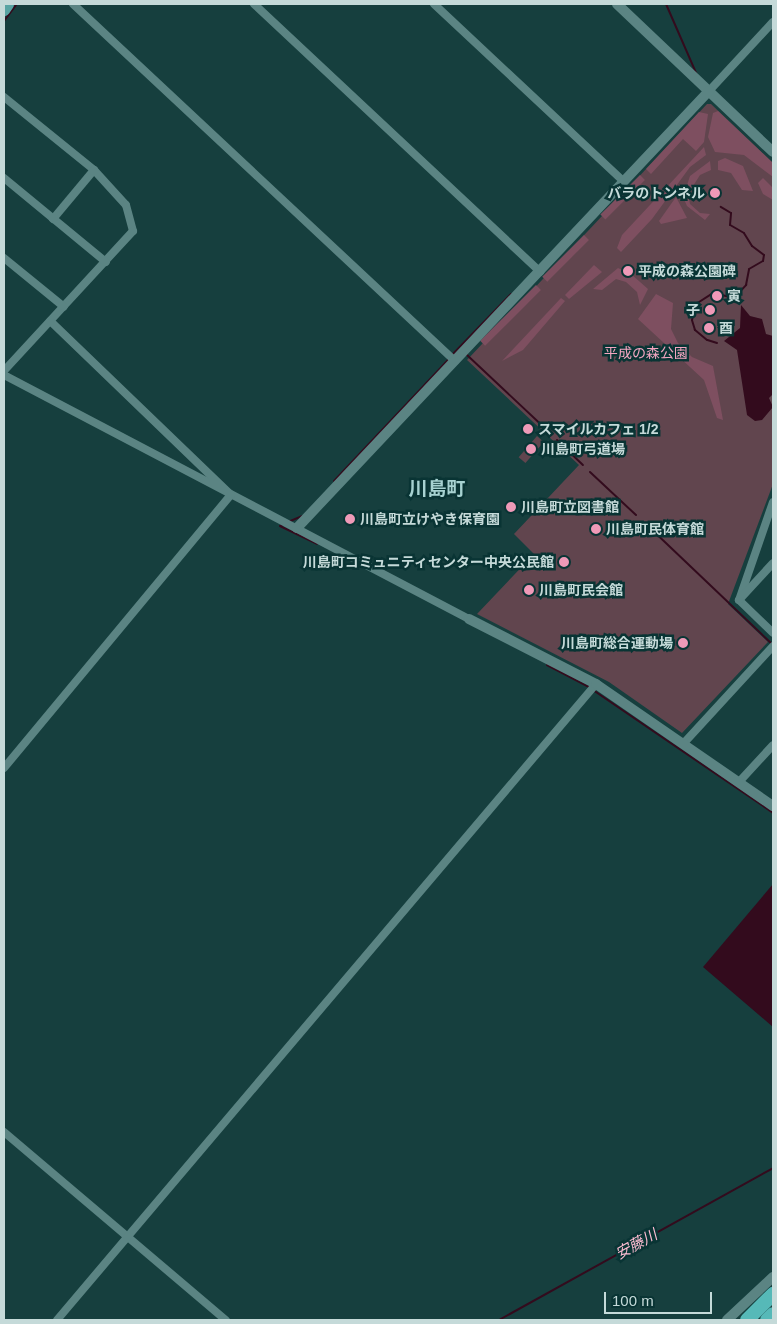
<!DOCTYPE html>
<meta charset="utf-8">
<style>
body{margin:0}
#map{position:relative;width:777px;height:1324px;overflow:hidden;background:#163f3e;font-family:Helvetica,"Noto Sans JP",sans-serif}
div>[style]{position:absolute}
.green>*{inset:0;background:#61454e;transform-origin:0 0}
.forest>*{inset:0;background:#7e4f60;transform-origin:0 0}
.water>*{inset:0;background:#330b1d}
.stream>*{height:2px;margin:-1px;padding:0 1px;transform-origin:1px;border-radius:1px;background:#330b1d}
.street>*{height:8px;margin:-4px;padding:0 4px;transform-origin:4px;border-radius:4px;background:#5b8483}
.secondary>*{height:10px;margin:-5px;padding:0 5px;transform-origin:5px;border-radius:5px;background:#5b8483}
.primary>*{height:11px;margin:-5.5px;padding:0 5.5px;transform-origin:5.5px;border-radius:5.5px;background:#58a4a3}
.highway>*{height:14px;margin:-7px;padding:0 7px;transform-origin:7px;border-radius:7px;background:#56b9b8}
.dots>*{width:14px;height:14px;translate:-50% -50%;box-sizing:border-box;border:2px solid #093434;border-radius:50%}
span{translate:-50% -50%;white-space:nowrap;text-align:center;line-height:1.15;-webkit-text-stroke:5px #093434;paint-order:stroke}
.poi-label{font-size:14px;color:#c5dad9;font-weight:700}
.right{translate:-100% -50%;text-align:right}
.left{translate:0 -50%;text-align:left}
.park-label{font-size:14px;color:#f2a5c0}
.water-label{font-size:15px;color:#fcbcd1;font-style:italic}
.district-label{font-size:19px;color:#a7d2d1;font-weight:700}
.frame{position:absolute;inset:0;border:5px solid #c5dad9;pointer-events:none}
.scale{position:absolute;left:604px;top:1292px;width:108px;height:22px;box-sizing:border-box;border:2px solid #c5dad9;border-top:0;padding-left:6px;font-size:15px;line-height:18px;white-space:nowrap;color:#c5dad9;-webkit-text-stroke:4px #093434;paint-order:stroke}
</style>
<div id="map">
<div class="green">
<div style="clip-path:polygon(707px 104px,711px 104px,773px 163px,773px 484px,728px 604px,768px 642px,682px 733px,609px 682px,477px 614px,534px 554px,514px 534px,579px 465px,467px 360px)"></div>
<div style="left:537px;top:436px;width:9px;height:28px;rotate:41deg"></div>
</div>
<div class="forest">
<div style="clip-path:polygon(718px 111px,773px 163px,773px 177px,744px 155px,715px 152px,708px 137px,713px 113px)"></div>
<div style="clip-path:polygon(699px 112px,708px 114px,704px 142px,696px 151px,683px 139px,651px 174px,646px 169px)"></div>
<div style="clip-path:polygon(704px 147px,706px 155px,690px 167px,652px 219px,621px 252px,617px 248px,622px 235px)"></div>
<div style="clip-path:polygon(725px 158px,743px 166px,753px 191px,742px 190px,731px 173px,718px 170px,718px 161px)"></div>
<div style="clip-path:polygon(710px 161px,711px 170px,700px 175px,688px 194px,690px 204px,700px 213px,710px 214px,705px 220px,687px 206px,683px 197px,690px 176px)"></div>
<div style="left:640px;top:175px;width:7px;height:56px;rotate:45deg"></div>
<div style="clip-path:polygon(763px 178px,773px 188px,773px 200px,763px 194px,758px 183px)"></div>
<div style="clip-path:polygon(676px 197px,687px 218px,661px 224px,659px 221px)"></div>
<div style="left:584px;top:235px;width:7px;height:59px;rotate:45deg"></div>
<div style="clip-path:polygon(594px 265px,602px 272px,569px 299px,565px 295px)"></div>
<div style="clip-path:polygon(618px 268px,631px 274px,648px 289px,640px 305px,637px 292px,626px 282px,616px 279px,602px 290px,593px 289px)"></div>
<div style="left:536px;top:285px;width:7px;height:79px;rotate:45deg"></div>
<div style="clip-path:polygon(656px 294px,673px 303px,671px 329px,678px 343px,692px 357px,713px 366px,723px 420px,717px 418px,704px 380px,638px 319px)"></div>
<div style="clip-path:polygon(561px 298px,565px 301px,523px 350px,502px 361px)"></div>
</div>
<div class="water">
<div style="clip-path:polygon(741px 305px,750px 316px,762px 319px,766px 334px,773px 336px,773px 394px,769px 398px,773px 407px,762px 420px,755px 421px,747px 415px,737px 350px,724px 341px,740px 328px)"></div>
<div style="clip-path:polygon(773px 884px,773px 1027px,703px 967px)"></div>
</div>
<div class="stream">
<div style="left:666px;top:4px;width:77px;rotate:66.4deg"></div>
<div style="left:4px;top:21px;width:21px;rotate:-53deg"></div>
<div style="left:717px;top:343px;width:10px;rotate:-163deg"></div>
<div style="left:707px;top:340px;width:16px;rotate:-140deg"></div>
<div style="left:695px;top:330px;width:10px;rotate:-107deg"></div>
<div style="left:692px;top:320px;width:16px;rotate:-76deg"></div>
<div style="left:696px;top:304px;width:20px;rotate:-33deg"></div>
<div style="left:713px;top:293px;width:22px;rotate:13deg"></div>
<div style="left:734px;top:298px;width:18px;rotate:-47deg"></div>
<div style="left:746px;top:285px;width:16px;rotate:-79deg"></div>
<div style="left:749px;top:269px;width:16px;rotate:-30deg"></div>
<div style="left:763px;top:261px;width:6px;rotate:-81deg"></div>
<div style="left:764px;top:255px;width:15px;rotate:-143deg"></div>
<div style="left:752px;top:246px;width:15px;rotate:-122deg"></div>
<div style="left:744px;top:233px;width:16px;rotate:-150deg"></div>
<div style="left:730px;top:225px;width:12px;rotate:-85deg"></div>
<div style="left:731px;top:213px;width:12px;rotate:-149deg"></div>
<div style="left:452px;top:355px;width:85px;rotate:-46deg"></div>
<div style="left:467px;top:355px;width:114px;rotate:43.2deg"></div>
<div style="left:557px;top:440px;width:36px;rotate:44deg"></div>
<div style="left:590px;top:472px;width:63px;rotate:43.1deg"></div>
<div style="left:334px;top:481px;width:168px;rotate:-46.7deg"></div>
<div style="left:288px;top:522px;width:15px;rotate:-23deg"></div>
<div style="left:284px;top:524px;width:4px;rotate:153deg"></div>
<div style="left:280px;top:526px;width:41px;rotate:25.9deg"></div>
<div style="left:647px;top:525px;width:173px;rotate:43.6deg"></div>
<div style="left:547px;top:665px;width:47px;rotate:27.6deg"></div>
<div style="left:593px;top:690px;width:218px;rotate:34.3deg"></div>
<div style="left:499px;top:1320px;width:313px;rotate:-29deg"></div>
</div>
<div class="street">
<div style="left:73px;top:4px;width:523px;rotate:43.06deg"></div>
<div style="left:254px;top:4px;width:392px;rotate:43.1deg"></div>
<div style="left:434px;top:4px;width:260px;rotate:43.1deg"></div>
<div style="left:709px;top:91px;width:94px;rotate:-47.2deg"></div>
<div style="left:4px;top:97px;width:116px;rotate:39deg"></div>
<div style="left:94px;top:170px;width:47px;rotate:47.6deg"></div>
<div style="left:126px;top:205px;width:27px;rotate:75deg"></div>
<div style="left:133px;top:231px;width:190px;rotate:132.7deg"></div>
<div style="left:4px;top:178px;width:132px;rotate:39.5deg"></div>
<div style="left:53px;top:219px;width:64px;rotate:-50.1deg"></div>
<div style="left:4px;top:258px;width:77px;rotate:39.2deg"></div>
<div style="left:4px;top:375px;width:525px;rotate:27.69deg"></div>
<div style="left:773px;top:502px;width:104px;rotate:109.1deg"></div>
<div style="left:739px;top:600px;width:47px;rotate:44.1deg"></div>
<div style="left:739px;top:600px;width:50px;rotate:-47.4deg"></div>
<div style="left:683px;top:744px;width:133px;rotate:-47.4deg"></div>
<div style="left:4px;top:768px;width:355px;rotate:-50.3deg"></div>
<div style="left:231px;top:495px;width:251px;rotate:-136.1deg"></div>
<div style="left:739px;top:782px;width:50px;rotate:-47.4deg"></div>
<div style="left:4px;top:1132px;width:291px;rotate:40.3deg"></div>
<div style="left:57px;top:1320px;width:834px;rotate:-49.72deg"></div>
</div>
<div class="secondary">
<div style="left:617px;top:4px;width:215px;rotate:43.5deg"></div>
<div style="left:297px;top:528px;width:601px;rotate:-46.69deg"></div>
<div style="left:469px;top:619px;width:143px;rotate:27.1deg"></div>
<div style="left:596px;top:684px;width:215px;rotate:34.6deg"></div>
<div style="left:727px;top:1320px;width:63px;rotate:-43.1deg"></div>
</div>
<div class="primary">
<div style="left:4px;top:10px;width:7px;rotate:-56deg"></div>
</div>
<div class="highway">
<div style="left:747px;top:1320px;width:37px;rotate:-45deg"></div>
<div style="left:767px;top:1320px;width:8px;rotate:-45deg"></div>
</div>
<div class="dots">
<div style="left:715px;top:193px;background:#ef9ab8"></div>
<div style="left:628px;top:271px;background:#ef9ab8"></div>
<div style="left:717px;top:296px;background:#ef9ab8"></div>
<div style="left:710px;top:310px;background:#ef9ab8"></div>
<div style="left:709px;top:328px;background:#ef9ab8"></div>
<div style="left:528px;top:429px;background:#ef9ab8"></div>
<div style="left:531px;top:449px;background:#ef9ab8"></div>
<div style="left:511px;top:507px;background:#ef9ab8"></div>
<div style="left:350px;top:519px;background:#ef9ab8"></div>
<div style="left:596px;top:529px;background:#ef9ab8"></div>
<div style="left:564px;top:562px;background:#ef9ab8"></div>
<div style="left:529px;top:590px;background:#ef9ab8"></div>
<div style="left:683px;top:643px;background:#ef9ab8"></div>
</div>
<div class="poi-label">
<span class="right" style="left:705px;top:193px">バラのトンネル</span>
<span class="left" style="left:638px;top:271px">平成の森公園碑</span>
<span class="left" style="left:727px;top:296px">寅</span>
<span class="right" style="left:700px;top:310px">子</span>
<span class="left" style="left:719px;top:328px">酉</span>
<span class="left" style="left:538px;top:429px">スマイルカフェ 1/2</span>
<span class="left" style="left:541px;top:449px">川島町弓道場</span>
<span class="left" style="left:521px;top:507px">川島町立図書館</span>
<span class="left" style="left:360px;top:519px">川島町立けやき保育園</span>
<span class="left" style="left:606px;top:529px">川島町民体育館</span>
<span class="right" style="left:554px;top:562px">川島町コミュニティセンター中央公民館</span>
<span class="left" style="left:539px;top:590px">川島町民会館</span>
<span class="right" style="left:673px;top:643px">川島町総合運動場</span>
</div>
<div class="park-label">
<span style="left:646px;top:353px">平成の森公園</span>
</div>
<div class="water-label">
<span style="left:636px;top:1244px;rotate:-29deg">安藤川</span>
</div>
<div class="district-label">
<span style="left:437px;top:489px">川島町</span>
</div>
<div class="frame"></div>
<div class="scale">100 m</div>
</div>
